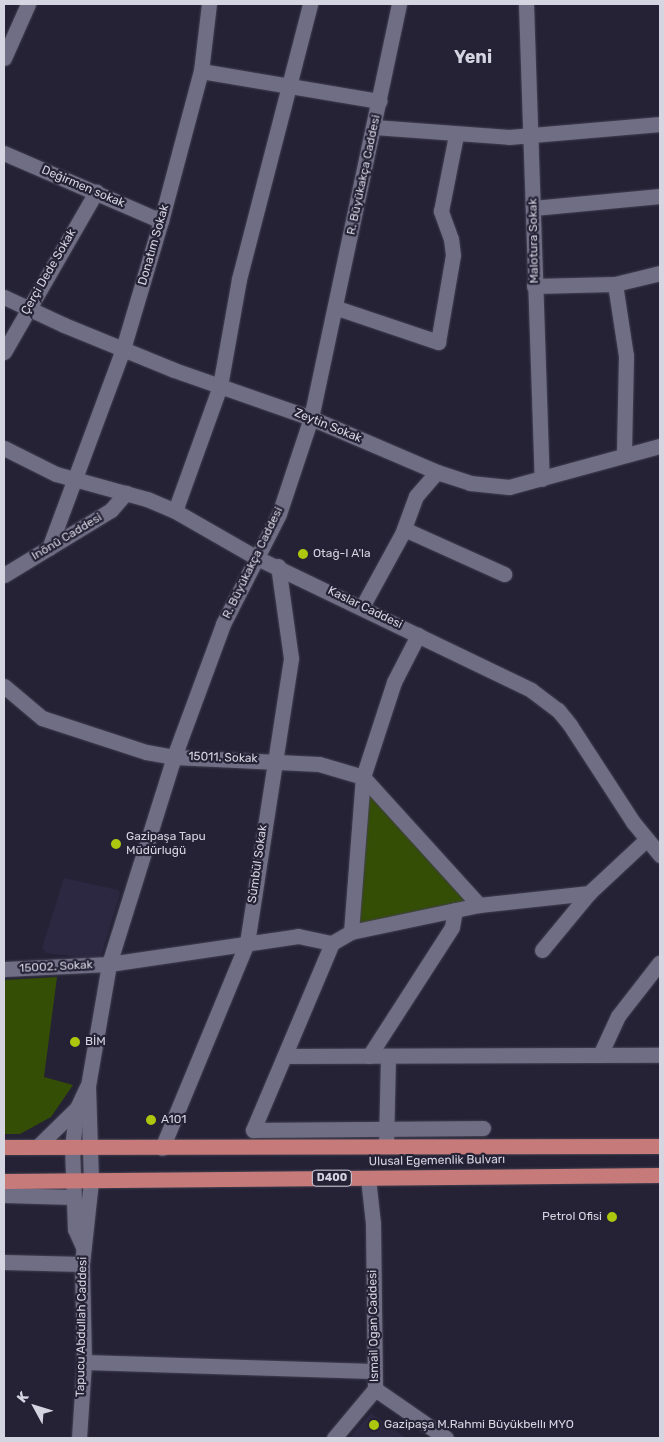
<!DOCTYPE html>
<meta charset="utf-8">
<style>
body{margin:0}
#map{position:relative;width:664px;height:1442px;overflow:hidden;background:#252236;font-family:Rubik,sans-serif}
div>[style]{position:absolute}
.built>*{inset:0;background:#2c2842}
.green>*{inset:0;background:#344e05}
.roads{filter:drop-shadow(0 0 1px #423f50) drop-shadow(0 0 1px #423f50)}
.minor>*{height:15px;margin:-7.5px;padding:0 7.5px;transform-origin:7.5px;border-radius:7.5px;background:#706e85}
.highway>*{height:15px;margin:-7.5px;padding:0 7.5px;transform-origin:7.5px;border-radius:7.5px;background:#c67b7a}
.dots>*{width:14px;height:14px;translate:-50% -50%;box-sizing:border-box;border:2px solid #252236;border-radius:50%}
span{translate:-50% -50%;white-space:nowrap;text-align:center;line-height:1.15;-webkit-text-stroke:4.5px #252236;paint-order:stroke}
.shield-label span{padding:1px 4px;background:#252236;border:1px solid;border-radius:4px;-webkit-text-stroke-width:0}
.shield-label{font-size:11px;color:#d5d4e1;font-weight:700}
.street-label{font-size:12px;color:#d5d4e1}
.poi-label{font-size:12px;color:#d5d4e1}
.left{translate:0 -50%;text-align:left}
.right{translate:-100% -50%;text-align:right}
.district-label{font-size:18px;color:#d5d4e1;font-weight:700}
.frame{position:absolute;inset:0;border:5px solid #d5d4e1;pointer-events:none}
.north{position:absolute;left:10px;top:1382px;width:50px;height:50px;-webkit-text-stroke:4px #252236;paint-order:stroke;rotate:309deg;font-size:14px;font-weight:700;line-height:20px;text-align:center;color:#d5d4e1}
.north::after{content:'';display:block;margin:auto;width:18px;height:22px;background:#d5d4e1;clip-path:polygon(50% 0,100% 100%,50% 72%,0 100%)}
</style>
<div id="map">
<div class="built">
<div style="clip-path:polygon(64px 878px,118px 890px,120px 893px,100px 960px,46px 953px,42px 948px)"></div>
<div style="clip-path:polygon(371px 1413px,406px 1438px,349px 1438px)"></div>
</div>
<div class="green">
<div style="clip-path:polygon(363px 777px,479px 905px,351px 932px)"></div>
<div style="clip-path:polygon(57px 977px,44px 1077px,73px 1085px,51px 1117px,20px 1134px,4px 1134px,4px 980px)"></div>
</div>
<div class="roads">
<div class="minor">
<div style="left:526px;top:4px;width:475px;rotate:88.1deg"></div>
<div style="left:4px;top:58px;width:59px;rotate:-66deg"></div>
<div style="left:201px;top:71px;width:181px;rotate:9.6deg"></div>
<div style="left:374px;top:127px;width:135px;rotate:4.2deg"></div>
<div style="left:509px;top:137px;width:152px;rotate:-4.9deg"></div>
<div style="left:4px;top:153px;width:171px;rotate:23.4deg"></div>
<div style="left:533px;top:208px;width:128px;rotate:-5.4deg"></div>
<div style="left:615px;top:284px;width:73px;rotate:81.3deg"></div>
<div style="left:626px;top:356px;width:99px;rotate:91.2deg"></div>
<div style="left:534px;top:286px;width:81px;rotate:-1.4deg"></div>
<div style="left:615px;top:284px;width:46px;rotate:-13.7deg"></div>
<div style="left:4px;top:297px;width:66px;rotate:25deg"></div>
<div style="left:64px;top:325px;width:119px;rotate:22.2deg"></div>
<div style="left:174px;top:370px;width:145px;rotate:19.3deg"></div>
<div style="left:311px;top:418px;width:137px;rotate:23.2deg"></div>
<div style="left:437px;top:472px;width:35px;rotate:18deg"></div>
<div style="left:470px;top:483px;width:39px;rotate:6deg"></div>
<div style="left:509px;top:487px;width:156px;rotate:-15.2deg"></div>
<div style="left:337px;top:308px;width:107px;rotate:18.6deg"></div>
<div style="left:438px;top:342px;width:88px;rotate:-80.2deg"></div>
<div style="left:453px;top:255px;width:16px;rotate:-97deg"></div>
<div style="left:451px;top:239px;width:30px;rotate:-110deg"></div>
<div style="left:441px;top:211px;width:77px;rotate:-78.8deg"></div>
<div style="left:4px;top:352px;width:185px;rotate:-60.1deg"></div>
<div style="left:4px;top:448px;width:58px;rotate:26.6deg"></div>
<div style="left:56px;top:474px;width:94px;rotate:15.4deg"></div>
<div style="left:147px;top:499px;width:30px;rotate:23deg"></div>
<div style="left:175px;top:511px;width:95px;rotate:29.8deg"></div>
<div style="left:257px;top:558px;width:304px;rotate:25.7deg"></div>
<div style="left:531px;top:690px;width:34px;rotate:37deg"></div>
<div style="left:558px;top:710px;width:19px;rotate:51deg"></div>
<div style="left:570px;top:725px;width:116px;rotate:57deg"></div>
<div style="left:633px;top:822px;width:43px;rotate:50.7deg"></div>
<div style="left:175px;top:511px;width:133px;rotate:-70.2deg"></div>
<div style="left:220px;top:386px;width:109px;rotate:-79.9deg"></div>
<div style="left:239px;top:279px;width:284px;rotate:-75.5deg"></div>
<div style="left:404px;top:529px;width:110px;rotate:24.2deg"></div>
<div style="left:49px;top:548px;width:212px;rotate:-69.6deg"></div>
<div style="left:123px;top:349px;width:134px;rotate:-73.5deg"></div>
<div style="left:161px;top:221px;width:155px;rotate:-75.1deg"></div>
<div style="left:201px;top:71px;width:67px;rotate:-83.2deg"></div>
<div style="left:4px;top:575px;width:125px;rotate:-31.3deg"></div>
<div style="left:111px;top:510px;width:23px;rotate:-49deg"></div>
<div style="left:362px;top:607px;width:83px;rotate:-61.3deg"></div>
<div style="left:402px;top:534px;width:40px;rotate:-69.8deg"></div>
<div style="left:416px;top:496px;width:32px;rotate:-49deg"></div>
<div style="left:4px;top:686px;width:50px;rotate:40.1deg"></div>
<div style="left:42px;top:718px;width:109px;rotate:18.1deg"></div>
<div style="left:146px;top:752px;width:28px;rotate:10deg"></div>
<div style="left:174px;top:757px;width:145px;rotate:2.8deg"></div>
<div style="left:319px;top:764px;width:46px;rotate:16.5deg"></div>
<div style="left:363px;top:777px;width:100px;rotate:-71.9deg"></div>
<div style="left:394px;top:682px;width:53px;rotate:-62.9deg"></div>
<div style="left:363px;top:777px;width:173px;rotate:47.8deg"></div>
<div style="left:351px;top:932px;width:155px;rotate:-85.6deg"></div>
<div style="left:332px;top:943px;width:203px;rotate:112.9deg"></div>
<div style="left:253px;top:1130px;width:230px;rotate:-0.5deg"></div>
<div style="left:542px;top:950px;width:74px;rotate:-50.5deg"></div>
<div style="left:589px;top:893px;width:79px;rotate:-43deg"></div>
<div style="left:4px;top:969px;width:105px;rotate:-2.7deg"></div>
<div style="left:109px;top:964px;width:191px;rotate:-8.4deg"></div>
<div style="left:298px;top:936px;width:35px;rotate:12deg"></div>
<div style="left:332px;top:943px;width:22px;rotate:-30deg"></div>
<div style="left:351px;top:932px;width:131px;rotate:-11.9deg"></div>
<div style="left:479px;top:905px;width:111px;rotate:-6.2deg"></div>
<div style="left:600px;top:1055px;width:43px;rotate:-65.2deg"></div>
<div style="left:618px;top:1016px;width:68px;rotate:-52.1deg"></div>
<div style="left:285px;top:1056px;width:375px;rotate:-0.2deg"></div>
<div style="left:369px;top:1056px;width:153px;rotate:-57.2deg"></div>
<div style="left:452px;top:927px;width:17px;rotate:-80deg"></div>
<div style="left:386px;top:1145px;width:89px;rotate:-88.7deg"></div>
<div style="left:37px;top:1147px;width:56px;rotate:-44.3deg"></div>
<div style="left:162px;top:1148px;width:222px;rotate:-67.5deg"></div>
<div style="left:247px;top:943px;width:288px;rotate:-81.2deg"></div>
<div style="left:291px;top:658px;width:93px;rotate:-98deg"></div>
<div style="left:368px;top:1178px;width:45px;rotate:83.7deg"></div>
<div style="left:373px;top:1223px;width:166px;rotate:89.3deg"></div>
<div style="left:375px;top:1389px;width:86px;rotate:34.6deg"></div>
<div style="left:4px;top:1195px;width:69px;rotate:1.7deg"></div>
<div style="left:83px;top:1247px;width:20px;rotate:-114deg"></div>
<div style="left:75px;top:1229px;width:82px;rotate:-92.1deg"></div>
<div style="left:72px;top:1147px;width:39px;rotate:-83deg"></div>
<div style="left:77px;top:1108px;width:23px;rotate:-65deg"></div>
<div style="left:4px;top:1262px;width:78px;rotate:1.5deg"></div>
<div style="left:84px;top:1362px;width:289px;rotate:1.8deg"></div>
<div style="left:79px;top:1438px;width:76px;rotate:-86.2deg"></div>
<div style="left:84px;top:1362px;width:98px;rotate:-91.2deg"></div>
<div style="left:82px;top:1264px;width:83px;rotate:-83.8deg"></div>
<div style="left:91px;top:1181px;width:95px;rotate:-91.8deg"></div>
<div style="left:88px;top:1086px;width:124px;rotate:-80.2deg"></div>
<div style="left:109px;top:964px;width:220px;rotate:-72.6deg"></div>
<div style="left:175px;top:754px;width:139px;rotate:-69.7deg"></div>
<div style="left:223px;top:624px;width:123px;rotate:-63deg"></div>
<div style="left:279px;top:514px;width:101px;rotate:-71.6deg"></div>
<div style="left:311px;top:418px;width:423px;rotate:-78deg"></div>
<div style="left:334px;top:1438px;width:64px;rotate:-50.1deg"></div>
</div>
<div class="highway">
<div style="left:4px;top:1147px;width:656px;rotate:-0.09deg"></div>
<div style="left:4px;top:1181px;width:656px;rotate:-0.52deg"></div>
</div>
</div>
<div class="dots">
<div style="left:303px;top:554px;background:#adc60e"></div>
<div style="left:116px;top:844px;background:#adc60e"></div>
<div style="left:75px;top:1042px;background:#adc60e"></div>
<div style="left:151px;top:1120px;background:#adc60e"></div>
<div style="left:612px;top:1217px;background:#adc60e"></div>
<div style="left:374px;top:1425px;background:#adc60e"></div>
</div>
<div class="shield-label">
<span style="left:332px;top:1178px">D400</span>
</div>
<div class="street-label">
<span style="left:364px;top:175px;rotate:-78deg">R. Büyükakça Caddesi</span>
<span style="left:83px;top:187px;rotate:23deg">Değirmen sokak</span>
<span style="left:534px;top:241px;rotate:-91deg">Malotura Sokak</span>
<span style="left:154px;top:245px;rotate:-74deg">Donatım Sokak</span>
<span style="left:49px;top:272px;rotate:-60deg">Çerçi Dede Sokak</span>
<span style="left:328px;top:426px;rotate:22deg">Zeytin Sokak</span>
<span style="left:67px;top:537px;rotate:-31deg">Inönü Caddesi</span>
<span style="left:253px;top:563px;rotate:-64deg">R. Büyükakça Caddesi</span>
<span style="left:365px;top:608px;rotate:26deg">Kaslar Caddesi</span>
<span style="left:223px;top:758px;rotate:2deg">15011. Sokak</span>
<span style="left:258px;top:864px;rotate:-82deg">Sümbül Sokak</span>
<span style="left:56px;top:967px;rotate:-3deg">15002. Sokak</span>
<span style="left:437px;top:1161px;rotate:-1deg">Ulusal Egemenlik Bulvarı</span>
<span style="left:374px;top:1326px;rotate:-91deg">Ismail Ogan Caddesi</span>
<span style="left:82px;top:1327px;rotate:-89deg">Tapucu Abdullah Caddesi</span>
</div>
<div class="poi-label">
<span class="left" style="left:313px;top:554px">Otağ-I A'la</span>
<span class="left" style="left:126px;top:844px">Gazipaşa Tapu<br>Müdürluğü</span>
<span class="left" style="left:85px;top:1042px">BİM</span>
<span class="left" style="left:161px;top:1120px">A101</span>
<span class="right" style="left:602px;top:1217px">Petrol Ofisi</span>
<span class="left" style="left:384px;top:1425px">Gazipaşa M.Rahmi Büyükbellı MYO</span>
</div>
<div class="district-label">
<span style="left:473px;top:57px">Yeni</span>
</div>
<div class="frame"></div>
<div class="north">K</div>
</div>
